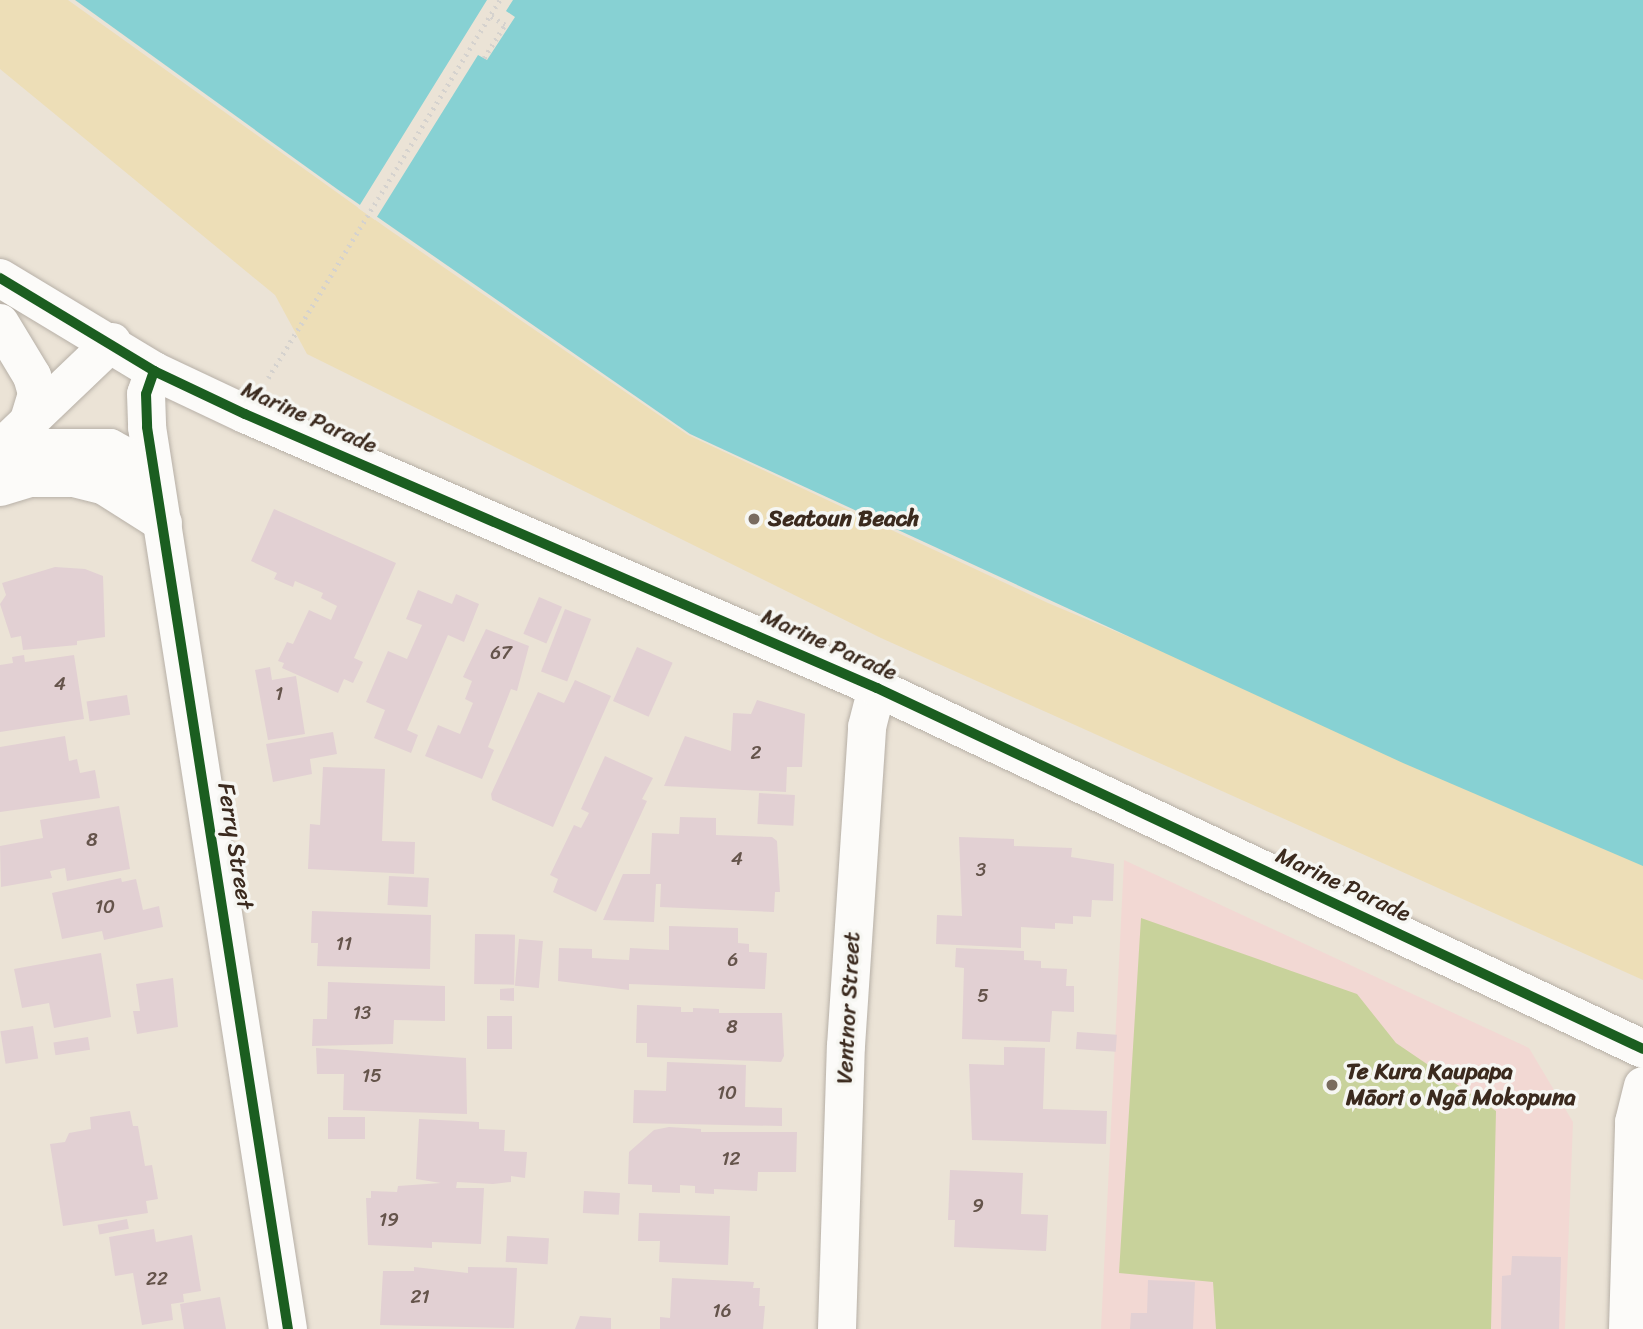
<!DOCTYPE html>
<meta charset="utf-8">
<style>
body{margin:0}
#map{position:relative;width:1643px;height:1329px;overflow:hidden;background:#ebe3d6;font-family:Sriracha,sans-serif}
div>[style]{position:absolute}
.built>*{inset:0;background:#f2d8d3}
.green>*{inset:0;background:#c8d29b}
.sand>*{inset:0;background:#eddeb7}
.water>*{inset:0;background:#87d1d3}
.pier>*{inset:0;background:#ebe3d6}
.building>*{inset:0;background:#e2d0d3;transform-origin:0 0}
.path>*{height:4.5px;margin-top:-2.25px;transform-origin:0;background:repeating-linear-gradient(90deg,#d5d2ce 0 2px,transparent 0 7px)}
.roads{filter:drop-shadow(0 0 2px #b7b0a7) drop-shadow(0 0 2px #b7b0a7)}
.minor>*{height:38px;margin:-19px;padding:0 19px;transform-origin:19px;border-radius:19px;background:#fcfbf9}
.tertiary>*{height:38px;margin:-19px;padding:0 19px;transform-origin:19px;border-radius:19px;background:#fcfbf9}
.cycleway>*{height:10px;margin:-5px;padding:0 5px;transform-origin:5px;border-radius:5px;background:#1b5e20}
.dots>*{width:19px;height:19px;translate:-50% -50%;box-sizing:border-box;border:4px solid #f6f6f2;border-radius:50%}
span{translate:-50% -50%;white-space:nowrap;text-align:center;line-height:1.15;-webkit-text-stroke:7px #f6f6f2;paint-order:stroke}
.number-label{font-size:19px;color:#65544b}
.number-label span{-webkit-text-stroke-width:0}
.street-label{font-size:23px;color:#3b2a1e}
.poi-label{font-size:23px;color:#3b2a1e;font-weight:700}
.left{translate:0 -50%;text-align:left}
</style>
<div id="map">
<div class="built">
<div style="clip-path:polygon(1124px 860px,1529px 1048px,1573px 1122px,1565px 1329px,1101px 1329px)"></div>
</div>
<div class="green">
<div style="clip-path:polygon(1141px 918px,1357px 994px,1396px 1043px,1496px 1111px,1491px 1329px,1216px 1329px,1213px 1282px,1119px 1273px)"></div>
</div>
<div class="sand">
<div style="clip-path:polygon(0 0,68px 0,388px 229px,688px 435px,1048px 603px,1643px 853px,1643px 980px,881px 638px,307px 354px,275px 295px,0 69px)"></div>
</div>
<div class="water">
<div style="clip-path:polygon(75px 0,1643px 0,1643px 866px,1403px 763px,690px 434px,337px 189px)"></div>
</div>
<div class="pier">
<div style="clip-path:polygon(487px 0,513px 0,506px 11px,515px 17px,487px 60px,478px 55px,375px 220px,358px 208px)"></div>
</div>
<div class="building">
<div style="clip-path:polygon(274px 509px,396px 563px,354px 658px,363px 662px,353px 683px,344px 679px,338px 693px,282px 668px,284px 663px,278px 661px,287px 642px,293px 644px,309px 610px,331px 620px,337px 606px,321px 598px,323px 593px,295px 581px,293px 587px,274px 579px,277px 573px,251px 561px)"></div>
<div style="clip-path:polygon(55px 567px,85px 569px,103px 576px,105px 637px,77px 641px,77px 645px,23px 650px,21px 636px,11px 638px,0 604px,6px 595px,2px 583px)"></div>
<div style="clip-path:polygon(418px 590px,452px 604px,456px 594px,479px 604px,464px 642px,448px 635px,407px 730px,418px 735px,411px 753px,374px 738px,385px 710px,366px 702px,388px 651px,407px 659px,422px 625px,406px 619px)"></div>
<div style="left:539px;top:597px;width:25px;height:40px;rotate:23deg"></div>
<div style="left:565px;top:609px;width:28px;height:67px;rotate:21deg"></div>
<div style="clip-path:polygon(486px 629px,529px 646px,517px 691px,511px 689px,488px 747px,494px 750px,482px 779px,425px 756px,438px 725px,460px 734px,473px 703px,465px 699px,472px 681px,463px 677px)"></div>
<div style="left:637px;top:647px;width:39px;height:59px;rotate:24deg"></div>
<div style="clip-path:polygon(24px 655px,25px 662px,74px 655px,84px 719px,0 732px,0 665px,13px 663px,12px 657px)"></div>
<div style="clip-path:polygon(270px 667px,272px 680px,296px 676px,305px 734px,268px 740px,255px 670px)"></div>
<div style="clip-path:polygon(575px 680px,611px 696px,553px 827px,492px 800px,491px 794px,538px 692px,564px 703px)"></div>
<div style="left:127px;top:695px;width:20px;height:41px;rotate:81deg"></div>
<div style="clip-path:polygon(757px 700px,805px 714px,802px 767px,787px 767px,786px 792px,664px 786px,685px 736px,731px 751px,733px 713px,751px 714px)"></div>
<div style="clip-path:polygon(333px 732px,337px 754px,310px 759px,312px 774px,273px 782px,266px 744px)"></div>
<div style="clip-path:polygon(65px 736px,69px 761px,77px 759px,80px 773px,95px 770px,100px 798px,0 812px,0 747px)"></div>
<div style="clip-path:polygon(605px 756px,653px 778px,642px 799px,647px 801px,596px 912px,553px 892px,558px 879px,550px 875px,574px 825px,581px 828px,589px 813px,581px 809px)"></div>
<div style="clip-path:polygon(323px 767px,385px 769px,382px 841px,415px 842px,414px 874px,308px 869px,310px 824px,320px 825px)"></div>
<div style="left:759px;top:793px;width:36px;height:31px;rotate:3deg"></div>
<div style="clip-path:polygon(119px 806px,130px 869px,67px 881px,65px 868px,50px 871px,52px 878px,1px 887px,0 846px,43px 838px,40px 820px)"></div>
<div style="clip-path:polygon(680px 817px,716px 818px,716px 835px,772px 837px,777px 841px,780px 892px,775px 892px,774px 912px,660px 907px,661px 884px,656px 884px,654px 922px,603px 920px,623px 874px,650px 874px,652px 833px,679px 834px)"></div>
<div style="clip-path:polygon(959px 837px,1014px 839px,1014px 846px,1072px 848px,1071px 857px,1114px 864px,1113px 901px,1092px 900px,1091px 917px,1073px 916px,1073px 924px,1055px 923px,1055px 929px,1021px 927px,1021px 948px,936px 944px,937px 915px,962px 916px)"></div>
<div style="left:389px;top:876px;width:40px;height:29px;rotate:3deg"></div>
<div style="clip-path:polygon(121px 878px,122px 882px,136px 879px,143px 910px,159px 906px,163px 927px,104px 940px,102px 931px,62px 939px,52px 893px)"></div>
<div style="clip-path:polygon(312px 911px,431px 915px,430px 969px,317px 966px,318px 943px,311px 943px)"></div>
<div style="clip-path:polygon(669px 926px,738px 928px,738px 943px,749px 944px,749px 952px,767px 953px,765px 989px,629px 984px,629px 990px,558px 981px,559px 948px,592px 949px,592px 958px,629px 960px,630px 948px,669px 950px)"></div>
<div style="left:475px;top:934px;width:40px;height:50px;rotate:1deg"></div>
<div style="left:519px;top:939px;width:24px;height:47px;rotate:5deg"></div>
<div style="clip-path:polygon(956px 948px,1024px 951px,1024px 960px,1041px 961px,1041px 968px,1067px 969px,1066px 986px,1074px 986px,1074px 1012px,1052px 1011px,1050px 1042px,962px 1039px,964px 968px,955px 967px)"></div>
<div style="clip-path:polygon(101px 953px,111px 1017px,54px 1028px,49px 1003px,22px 1008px,14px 969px)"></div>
<div style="clip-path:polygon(173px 978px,178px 1027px,137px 1034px,133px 1011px,140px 1011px,136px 984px)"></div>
<div style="clip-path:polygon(328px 982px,445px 986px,445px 1021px,394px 1020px,393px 1044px,312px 1046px,313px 1019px,327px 1019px)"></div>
<div style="clip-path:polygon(514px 988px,514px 1001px,500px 1000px,500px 989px)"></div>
<div style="clip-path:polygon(637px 1005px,681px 1007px,681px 1012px,693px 1012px,693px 1008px,719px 1009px,719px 1013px,782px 1013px,784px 1056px,781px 1062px,647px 1057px,647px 1043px,636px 1043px)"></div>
<div style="left:487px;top:1016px;width:25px;height:33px"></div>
<div style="left:33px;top:1026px;width:33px;height:33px;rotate:81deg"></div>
<div style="left:1077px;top:1032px;width:40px;height:17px;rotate:4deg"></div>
<div style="left:88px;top:1037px;width:13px;height:35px;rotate:81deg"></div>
<div style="clip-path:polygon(1004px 1047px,1045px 1048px,1043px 1109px,1107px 1111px,1106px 1144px,972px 1140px,969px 1064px,1004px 1065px)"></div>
<div style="clip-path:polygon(316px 1048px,466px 1058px,467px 1114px,343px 1110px,344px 1074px,317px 1074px)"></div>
<div style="clip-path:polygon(667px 1062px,746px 1065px,745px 1107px,782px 1108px,782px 1126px,633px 1123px,634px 1090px,666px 1091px)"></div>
<div style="clip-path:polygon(130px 1111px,133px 1126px,138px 1126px,145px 1166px,152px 1165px,158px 1199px,146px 1201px,148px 1213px,63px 1226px,50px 1144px,65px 1142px,69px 1133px,91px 1129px,90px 1117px)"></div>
<div style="left:328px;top:1117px;width:37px;height:22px"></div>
<div style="clip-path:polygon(419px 1119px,479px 1122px,479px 1129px,505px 1130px,504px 1151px,527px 1152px,525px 1178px,511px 1176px,511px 1182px,493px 1184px,457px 1182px,456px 1188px,484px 1188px,481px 1244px,432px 1242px,432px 1248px,368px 1245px,366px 1198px,371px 1198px,371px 1191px,397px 1192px,398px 1186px,441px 1183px,416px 1179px)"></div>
<div style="clip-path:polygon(669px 1127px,701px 1129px,701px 1132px,797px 1132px,796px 1172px,758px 1172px,757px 1191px,714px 1189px,714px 1194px,695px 1193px,695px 1186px,680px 1185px,680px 1193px,652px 1192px,652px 1185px,628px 1184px,629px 1152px,654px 1130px)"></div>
<div style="clip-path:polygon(950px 1170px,1023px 1173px,1021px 1214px,1048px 1215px,1046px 1251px,954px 1247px,955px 1220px,948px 1220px)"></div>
<div style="left:584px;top:1191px;width:36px;height:22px;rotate:3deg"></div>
<div style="clip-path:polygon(639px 1213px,730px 1216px,728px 1265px,659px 1262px,660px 1241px,638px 1241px)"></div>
<div style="left:127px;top:1219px;width:10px;height:30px;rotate:79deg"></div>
<div style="clip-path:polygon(154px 1229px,156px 1242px,192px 1235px,201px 1291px,183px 1294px,184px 1302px,171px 1304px,173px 1320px,142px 1325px,133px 1273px,115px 1276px,109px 1237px)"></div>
<div style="left:507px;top:1236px;width:42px;height:26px;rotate:3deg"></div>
<div style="clip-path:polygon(1512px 1256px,1561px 1257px,1559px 1329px,1501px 1329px,1502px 1276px,1511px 1275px)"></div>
<div style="clip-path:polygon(414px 1267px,468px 1273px,468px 1267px,517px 1268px,514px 1328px,380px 1325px,383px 1271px,414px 1271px)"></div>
<div style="clip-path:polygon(672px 1278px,754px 1282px,753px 1288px,760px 1288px,759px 1306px,765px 1306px,763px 1329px,660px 1329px,660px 1317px,670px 1318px)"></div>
<div style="clip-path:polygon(1148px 1280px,1195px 1282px,1193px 1329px,1130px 1329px,1131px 1313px,1147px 1313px)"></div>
<div style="clip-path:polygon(220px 1297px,226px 1329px,184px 1329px,180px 1304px)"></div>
<div style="clip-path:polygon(580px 1316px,611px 1318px,611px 1329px,575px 1329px)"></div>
</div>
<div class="path">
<div style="left:484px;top:58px;width:39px;rotate:-58deg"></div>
<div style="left:505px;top:25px;width:17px;rotate:-149deg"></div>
<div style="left:268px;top:378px;width:444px;rotate:-58.5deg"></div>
</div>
<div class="roads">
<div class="minor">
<div style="left:0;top:323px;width:62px;rotate:58.9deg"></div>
<div style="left:32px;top:376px;width:19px;rotate:74deg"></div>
<div style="left:37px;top:394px;width:27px;rotate:107deg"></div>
<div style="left:154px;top:371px;width:24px;rotate:109deg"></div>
<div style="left:146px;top:394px;width:33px;rotate:88deg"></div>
<div style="left:147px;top:427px;width:913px;rotate:81.12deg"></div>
<div style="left:0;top:449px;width:155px;rotate:-43.7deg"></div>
<div style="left:0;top:460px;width:30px;rotate:-24deg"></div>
<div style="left:27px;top:448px;width:83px"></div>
<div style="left:110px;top:448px;width:18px;rotate:29deg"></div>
<div style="left:126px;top:457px;width:52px;rotate:58.5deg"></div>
<div style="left:0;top:487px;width:30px;rotate:-17deg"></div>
<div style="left:29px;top:478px;width:45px"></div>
<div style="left:74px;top:478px;width:30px;rotate:14deg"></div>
<div style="left:103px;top:485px;width:71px;rotate:32.3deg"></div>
<div style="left:837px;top:1329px;width:283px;rotate:-88.2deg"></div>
<div style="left:846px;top:1046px;width:320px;rotate:-86.2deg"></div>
<div style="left:867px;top:727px;width:40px;rotate:-75.6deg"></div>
<div style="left:1628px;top:1329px;width:207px;rotate:-88.3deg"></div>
<div style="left:1634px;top:1122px;width:37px;rotate:-76deg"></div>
</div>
<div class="tertiary">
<div style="left:0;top:278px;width:180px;rotate:31.1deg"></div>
<div style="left:154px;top:371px;width:101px;rotate:25.3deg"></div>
<div style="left:245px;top:414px;width:689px;rotate:23.44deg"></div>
<div style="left:877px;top:688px;width:847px;rotate:25.23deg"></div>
</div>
</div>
<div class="cycleway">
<div style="left:0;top:278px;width:180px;rotate:31.1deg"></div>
<div style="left:154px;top:371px;width:101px;rotate:25.3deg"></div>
<div style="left:245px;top:414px;width:689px;rotate:23.44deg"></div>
<div style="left:877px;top:688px;width:847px;rotate:25.23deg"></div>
<div style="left:154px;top:371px;width:24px;rotate:109deg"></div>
<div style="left:146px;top:394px;width:33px;rotate:88deg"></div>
<div style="left:147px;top:427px;width:913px;rotate:81.12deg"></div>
</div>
<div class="dots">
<div style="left:754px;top:519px;background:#796b5e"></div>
<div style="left:1332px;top:1085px;background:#796b5e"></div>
</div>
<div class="number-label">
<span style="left:501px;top:653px">67</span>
<span style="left:60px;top:684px">4</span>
<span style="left:279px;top:694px">1</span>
<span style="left:756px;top:753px">2</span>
<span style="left:92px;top:840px">8</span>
<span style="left:737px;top:859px">4</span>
<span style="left:981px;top:870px">3</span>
<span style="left:105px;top:907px">10</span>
<span style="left:344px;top:944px">11</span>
<span style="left:733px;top:960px">6</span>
<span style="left:983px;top:996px">5</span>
<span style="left:362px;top:1013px">13</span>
<span style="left:732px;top:1027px">8</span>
<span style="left:372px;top:1076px">15</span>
<span style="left:727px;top:1093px">10</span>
<span style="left:731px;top:1159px">12</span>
<span style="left:978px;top:1206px">9</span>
<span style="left:389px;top:1220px">19</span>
<span style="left:157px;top:1279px">22</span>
<span style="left:420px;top:1297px">21</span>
<span style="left:722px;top:1311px">16</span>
</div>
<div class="street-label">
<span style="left:309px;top:418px;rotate:24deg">Marine Parade</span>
<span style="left:829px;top:645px;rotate:24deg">Marine Parade</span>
<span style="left:235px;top:846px;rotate:81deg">Ferry Street</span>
<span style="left:1343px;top:885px;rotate:25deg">Marine Parade</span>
<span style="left:849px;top:1008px;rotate:-87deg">Ventnor Street</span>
</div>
<div class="poi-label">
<span class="left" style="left:768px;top:519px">Seatoun Beach</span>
<span class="left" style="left:1346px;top:1085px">Te Kura Kaupapa<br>Māori o Ngā Mokopuna</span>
</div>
</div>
